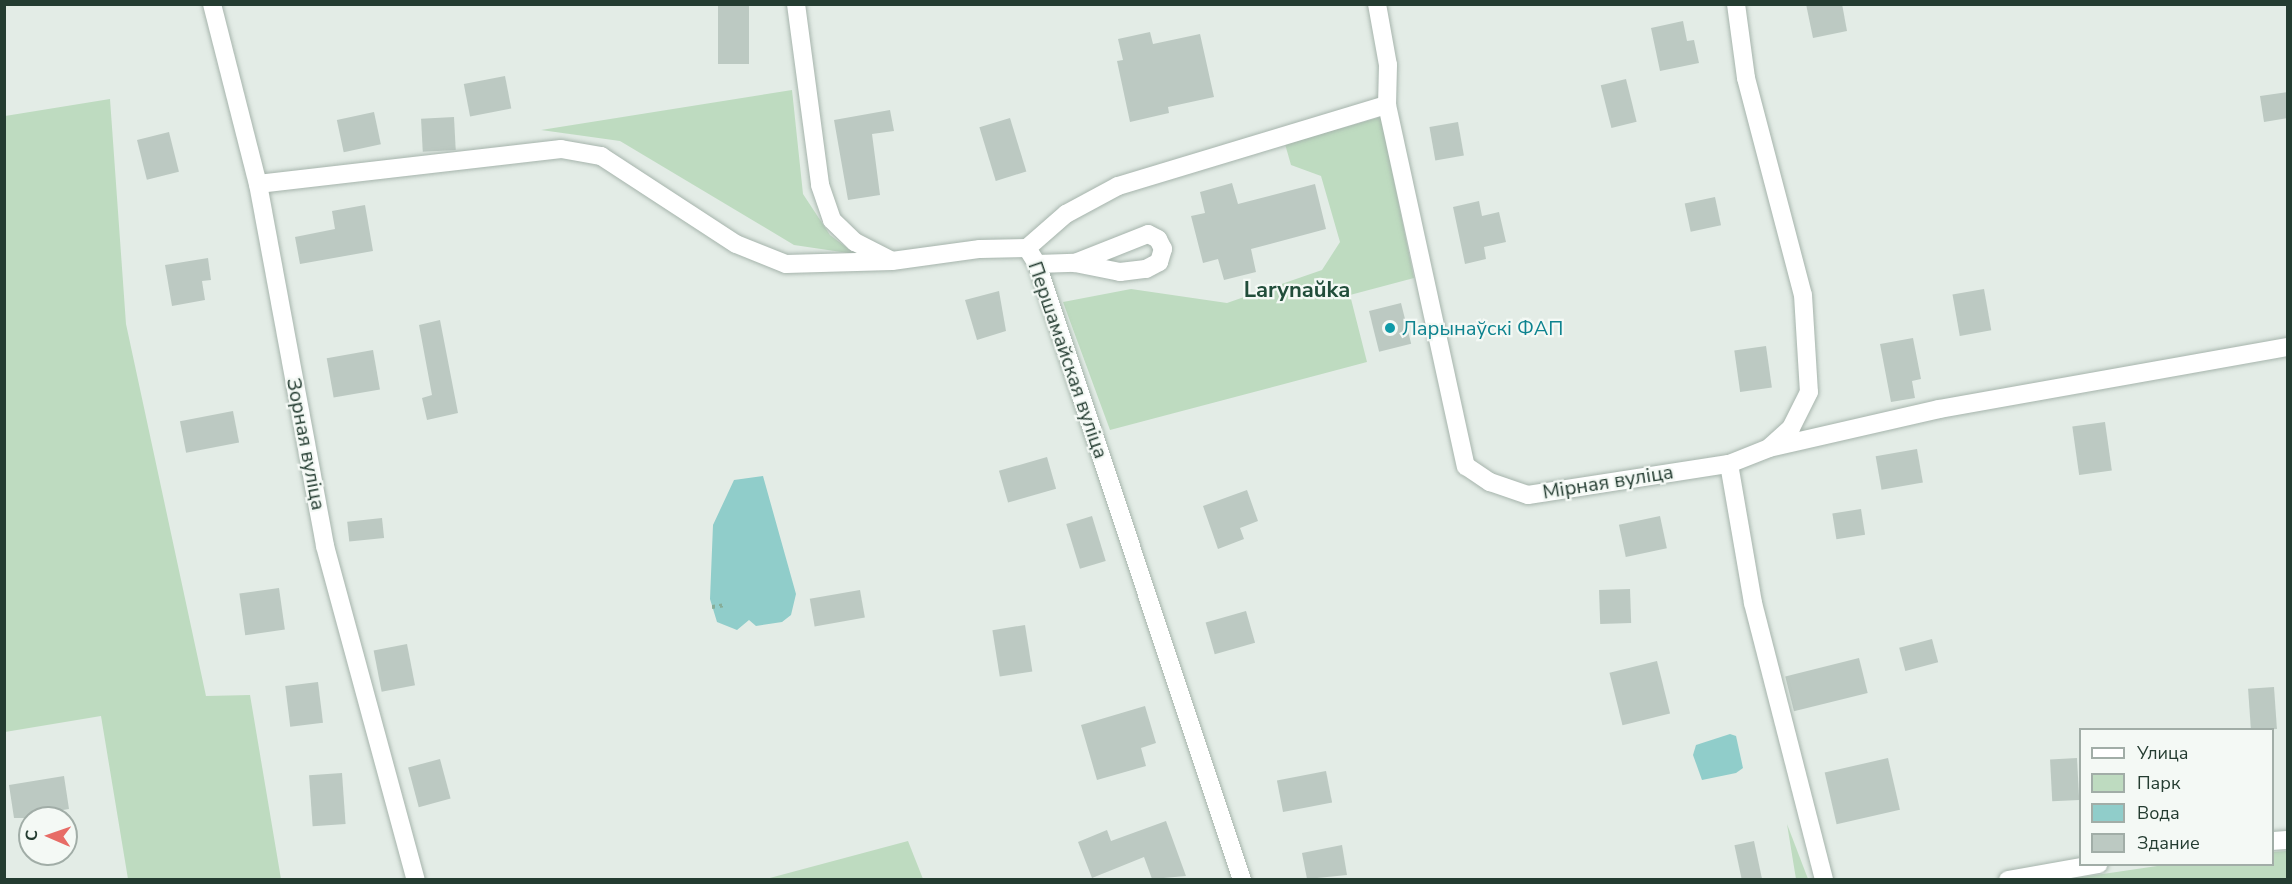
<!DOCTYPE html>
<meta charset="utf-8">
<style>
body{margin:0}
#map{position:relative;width:2292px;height:884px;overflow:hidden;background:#e3ece6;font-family:"Nunito Sans",sans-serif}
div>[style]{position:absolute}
.green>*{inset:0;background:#bedbc0}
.water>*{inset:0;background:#90cdca}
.building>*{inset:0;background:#bcc9c2;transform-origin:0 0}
.path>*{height:4px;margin-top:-2px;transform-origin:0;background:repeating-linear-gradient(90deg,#86ad99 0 3px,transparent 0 7.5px)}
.roads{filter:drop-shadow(0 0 2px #a6b4ac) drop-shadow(0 0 2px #a6b4ac)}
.minor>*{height:18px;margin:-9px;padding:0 9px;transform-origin:9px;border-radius:9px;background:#fff}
.dots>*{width:16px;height:16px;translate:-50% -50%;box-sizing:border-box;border:3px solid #f4f9f5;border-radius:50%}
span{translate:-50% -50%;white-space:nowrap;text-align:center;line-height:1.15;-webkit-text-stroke:4.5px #f4f9f5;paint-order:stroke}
.culture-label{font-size:20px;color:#0d838f}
.left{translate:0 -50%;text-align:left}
.street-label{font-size:20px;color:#243c31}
.quarter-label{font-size:22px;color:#214d3a;font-weight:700}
.frame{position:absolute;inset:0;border:6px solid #243c31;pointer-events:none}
.legend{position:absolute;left:2079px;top:728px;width:195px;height:138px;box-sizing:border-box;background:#f4f9f5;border:2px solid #a1ada7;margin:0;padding:8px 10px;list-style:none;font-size:18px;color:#243c31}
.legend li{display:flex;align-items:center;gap:12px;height:30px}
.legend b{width:30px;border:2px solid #a1ada7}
.north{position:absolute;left:18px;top:806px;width:60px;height:60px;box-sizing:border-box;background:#f4f9f5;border:2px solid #a1ada7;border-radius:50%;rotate:272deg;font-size:16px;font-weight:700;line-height:24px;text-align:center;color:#243c31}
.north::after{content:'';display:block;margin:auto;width:21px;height:27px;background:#e76c66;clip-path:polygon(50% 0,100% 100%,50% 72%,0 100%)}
</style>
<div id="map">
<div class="green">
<div style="clip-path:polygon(792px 90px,803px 194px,830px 235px,855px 254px,794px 245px,620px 141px,541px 130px)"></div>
<div style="clip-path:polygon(110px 99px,126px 324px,206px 696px,250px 695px,281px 879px,128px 879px,101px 716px,5px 732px,5px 116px)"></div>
<div style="clip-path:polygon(1381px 117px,1414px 278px,1350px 295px,1367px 362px,1110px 430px,1063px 302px,1131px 289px,1227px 303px,1322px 270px,1340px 242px,1321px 176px,1291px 165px,1285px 144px)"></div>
<div style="clip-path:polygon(1787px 824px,1808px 879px,1796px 879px)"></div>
<div style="clip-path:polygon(908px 841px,923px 879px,766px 879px)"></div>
<div style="clip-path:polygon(2287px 851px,2287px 879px,2069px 879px,2164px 865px,2272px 864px,2273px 852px)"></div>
</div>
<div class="water">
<div style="clip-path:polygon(763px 476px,796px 594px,791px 615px,782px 622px,756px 626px,749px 620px,737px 630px,717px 622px,710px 599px,713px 525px,734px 480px)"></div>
<div style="clip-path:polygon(1730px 734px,1736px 736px,1743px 768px,1736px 773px,1702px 780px,1693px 755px,1696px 745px)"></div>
</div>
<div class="building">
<div style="left:718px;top:4px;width:31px;height:60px"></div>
<div style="clip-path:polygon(1806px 4px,1842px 4px,1847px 31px,1813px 38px)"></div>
<div style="clip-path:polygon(1683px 21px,1687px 41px,1694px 40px,1699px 63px,1660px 71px,1651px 28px)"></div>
<div style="clip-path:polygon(1150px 32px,1153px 44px,1200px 34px,1214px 97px,1168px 107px,1169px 113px,1130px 122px,1117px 61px,1123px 60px,1118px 39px)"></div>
<div style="left:505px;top:76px;width:33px;height:42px;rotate:79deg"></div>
<div style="left:1626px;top:79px;width:44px;height:26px;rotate:76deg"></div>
<div style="clip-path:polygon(2288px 92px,2288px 118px,2264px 122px,2260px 96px)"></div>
<div style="clip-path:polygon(890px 110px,894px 131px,872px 134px,880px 195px,848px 200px,834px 120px)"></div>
<div style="left:374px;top:112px;width:33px;height:38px;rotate:78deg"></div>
<div style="left:454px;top:117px;width:33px;height:33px;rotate:87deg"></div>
<div style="left:1010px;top:118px;width:56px;height:32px;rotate:73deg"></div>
<div style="left:1458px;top:122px;width:34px;height:29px;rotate:80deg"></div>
<div style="left:169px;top:132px;width:41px;height:33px;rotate:76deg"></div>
<div style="clip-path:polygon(1232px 183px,1238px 204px,1315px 184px,1326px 229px,1251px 249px,1256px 272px,1224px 280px,1218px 259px,1203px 263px,1191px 216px,1205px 213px,1200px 192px)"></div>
<div style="left:1715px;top:197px;width:29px;height:31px;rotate:78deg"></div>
<div style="clip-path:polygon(1479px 201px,1482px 216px,1499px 212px,1506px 242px,1484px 247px,1486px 259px,1465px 264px,1453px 207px)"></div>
<div style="clip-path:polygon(365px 205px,373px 251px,300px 264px,295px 237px,335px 229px,332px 211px)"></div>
<div style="clip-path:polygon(208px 258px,211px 280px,202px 281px,205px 300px,172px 306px,165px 265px)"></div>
<div style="left:1984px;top:289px;width:42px;height:32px;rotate:80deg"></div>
<div style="clip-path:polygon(999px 291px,1006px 331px,977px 340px,965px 300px)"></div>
<div style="left:1401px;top:303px;width:42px;height:33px;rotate:76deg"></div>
<div style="clip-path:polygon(440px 320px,458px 413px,427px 420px,422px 398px,432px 395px,419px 325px)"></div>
<div style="clip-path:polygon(1913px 338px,1921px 379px,1912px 381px,1915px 398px,1891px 402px,1880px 344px)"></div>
<div style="left:1766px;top:346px;width:42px;height:32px;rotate:82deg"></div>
<div style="left:373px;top:350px;width:40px;height:47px;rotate:80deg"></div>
<div style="left:233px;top:411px;width:32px;height:54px;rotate:79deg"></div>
<div style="left:2105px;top:422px;width:49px;height:33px;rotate:82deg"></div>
<div style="left:1917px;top:449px;width:34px;height:42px;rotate:80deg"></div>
<div style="left:1047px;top:457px;width:33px;height:50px;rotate:74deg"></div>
<div style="clip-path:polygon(1247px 490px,1258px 521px,1240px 528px,1244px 539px,1218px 549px,1203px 506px)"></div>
<div style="left:1861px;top:509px;width:26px;height:29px;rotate:81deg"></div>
<div style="left:1092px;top:516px;width:47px;height:27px;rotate:73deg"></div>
<div style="left:1660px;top:516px;width:33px;height:42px;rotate:78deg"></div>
<div style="left:382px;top:518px;width:20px;height:35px;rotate:84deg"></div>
<div style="left:279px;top:588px;width:42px;height:40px;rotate:82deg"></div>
<div style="left:1630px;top:589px;width:34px;height:31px;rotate:88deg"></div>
<div style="left:860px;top:590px;width:28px;height:51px;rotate:80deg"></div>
<div style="left:1246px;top:611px;width:33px;height:42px;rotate:74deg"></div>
<div style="left:1025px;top:625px;width:47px;height:33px;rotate:81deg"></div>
<div style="left:1932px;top:639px;width:24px;height:34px;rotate:75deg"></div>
<div style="left:407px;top:644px;width:42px;height:34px;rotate:79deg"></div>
<div style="left:1859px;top:658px;width:36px;height:76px;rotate:76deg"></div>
<div style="left:1657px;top:661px;width:54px;height:49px;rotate:76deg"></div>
<div style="left:318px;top:682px;width:41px;height:33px;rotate:83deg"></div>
<div style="left:2274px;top:687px;width:42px;height:26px;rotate:86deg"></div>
<div style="clip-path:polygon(1145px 706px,1156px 743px,1141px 748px,1146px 766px,1097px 780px,1081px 725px)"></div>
<div style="left:1888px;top:758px;width:53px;height:65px;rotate:77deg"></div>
<div style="left:2077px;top:758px;width:42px;height:27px;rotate:87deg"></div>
<div style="left:440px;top:759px;width:41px;height:33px;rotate:75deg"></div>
<div style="left:1326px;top:771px;width:32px;height:50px;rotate:79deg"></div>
<div style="left:342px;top:773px;width:51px;height:33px;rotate:86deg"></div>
<div style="clip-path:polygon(64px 776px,69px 809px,57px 811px,58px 818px,14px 818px,9px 785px)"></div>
<div style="clip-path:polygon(1166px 821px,1186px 876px,1152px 879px,1144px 857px,1092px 878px,1078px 842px,1107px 830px,1111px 841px)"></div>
<div style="left:1754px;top:841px;width:39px;height:20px;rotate:78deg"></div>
<div style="clip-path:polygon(1342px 845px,1347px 875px,1307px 879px,1302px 853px)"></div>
</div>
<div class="path">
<div style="left:712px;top:607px;width:14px;rotate:-8deg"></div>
</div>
<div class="roads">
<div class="minor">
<div style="left:212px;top:4px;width:186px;rotate:75.7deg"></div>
<div style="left:258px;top:184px;width:368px;rotate:79.5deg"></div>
<div style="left:325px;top:546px;width:346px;rotate:74.8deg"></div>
<div style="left:796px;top:4px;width:183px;rotate:82.4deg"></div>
<div style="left:820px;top:185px;width:37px;rotate:71deg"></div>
<div style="left:832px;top:220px;width:32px;rotate:44deg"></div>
<div style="left:855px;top:242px;width:39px;rotate:27deg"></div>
<div style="left:1377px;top:4px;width:62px;rotate:79.8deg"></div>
<div style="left:1388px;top:65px;width:40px;rotate:91.4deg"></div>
<div style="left:1387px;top:105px;width:370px;rotate:77.7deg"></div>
<div style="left:1466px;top:466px;width:29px;rotate:34deg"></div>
<div style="left:1490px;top:482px;width:40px;rotate:18.9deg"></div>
<div style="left:1528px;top:495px;width:203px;rotate:-8.8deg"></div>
<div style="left:1729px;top:464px;width:43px;rotate:-21.8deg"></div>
<div style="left:1769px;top:448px;width:174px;rotate:-12.9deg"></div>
<div style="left:1939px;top:409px;width:354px;rotate:-10.1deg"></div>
<div style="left:1736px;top:4px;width:75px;rotate:82.3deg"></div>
<div style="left:1746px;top:78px;width:224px;rotate:75.3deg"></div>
<div style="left:1803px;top:295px;width:97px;rotate:86.5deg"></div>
<div style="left:1809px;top:392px;width:40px;rotate:116.6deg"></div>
<div style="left:1791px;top:428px;width:28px;rotate:138deg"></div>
<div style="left:258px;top:184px;width:305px;rotate:-6.6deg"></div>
<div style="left:561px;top:149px;width:41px;rotate:9.9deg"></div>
<div style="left:601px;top:156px;width:161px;rotate:33.1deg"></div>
<div style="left:736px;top:244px;width:54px;rotate:21.8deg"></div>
<div style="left:786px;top:264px;width:106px;rotate:-1.6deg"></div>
<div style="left:892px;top:261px;width:89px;rotate:-7.8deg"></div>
<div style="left:980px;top:249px;width:47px;rotate:-1.2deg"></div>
<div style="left:1027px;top:248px;width:19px;rotate:58deg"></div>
<div style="left:1037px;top:264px;width:649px;rotate:71.59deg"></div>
<div style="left:1027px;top:248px;width:52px;rotate:-41.1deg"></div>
<div style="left:1066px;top:214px;width:59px;rotate:-28.3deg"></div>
<div style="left:1118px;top:186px;width:281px;rotate:-16.8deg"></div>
<div style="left:1037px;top:264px;width:38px;rotate:-2deg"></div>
<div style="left:1075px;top:263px;width:46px;rotate:11.3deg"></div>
<div style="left:1120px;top:272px;width:26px;rotate:-7deg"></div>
<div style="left:1146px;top:269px;width:15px;rotate:-28deg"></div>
<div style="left:1159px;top:262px;width:14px;rotate:-73deg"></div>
<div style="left:1163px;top:249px;width:11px;rotate:-117deg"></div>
<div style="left:1158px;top:239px;width:11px;rotate:-153deg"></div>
<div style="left:1148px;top:234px;width:79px;rotate:158.3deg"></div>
<div style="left:1729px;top:464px;width:141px;rotate:80.2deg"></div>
<div style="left:1753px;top:603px;width:286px;rotate:75.6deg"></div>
<div style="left:2272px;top:841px;width:16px;rotate:-4deg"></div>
<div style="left:2008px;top:880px;width:92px;rotate:-10deg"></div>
</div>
</div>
<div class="dots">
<div style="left:1390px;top:328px;background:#0f9aa8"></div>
</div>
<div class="culture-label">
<span class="left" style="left:1402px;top:328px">Ларынаўскі ФАП</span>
</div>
<div class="street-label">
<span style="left:1068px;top:360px;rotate:71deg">Першамайская вуліца</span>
<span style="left:306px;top:444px;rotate:79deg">Зорная вуліца</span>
<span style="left:1608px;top:482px;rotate:-9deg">Мірная вуліца</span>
</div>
<div class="quarter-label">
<span style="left:1297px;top:291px">Larynaŭka</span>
</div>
<div class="frame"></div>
<ul class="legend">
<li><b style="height:8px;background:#fff"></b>Улица</li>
<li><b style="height:16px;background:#bedbc0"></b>Парк</li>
<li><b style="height:16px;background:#90cdca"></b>Вода</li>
<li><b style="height:16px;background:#bcc9c2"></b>Здание</li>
</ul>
<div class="north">С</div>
</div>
